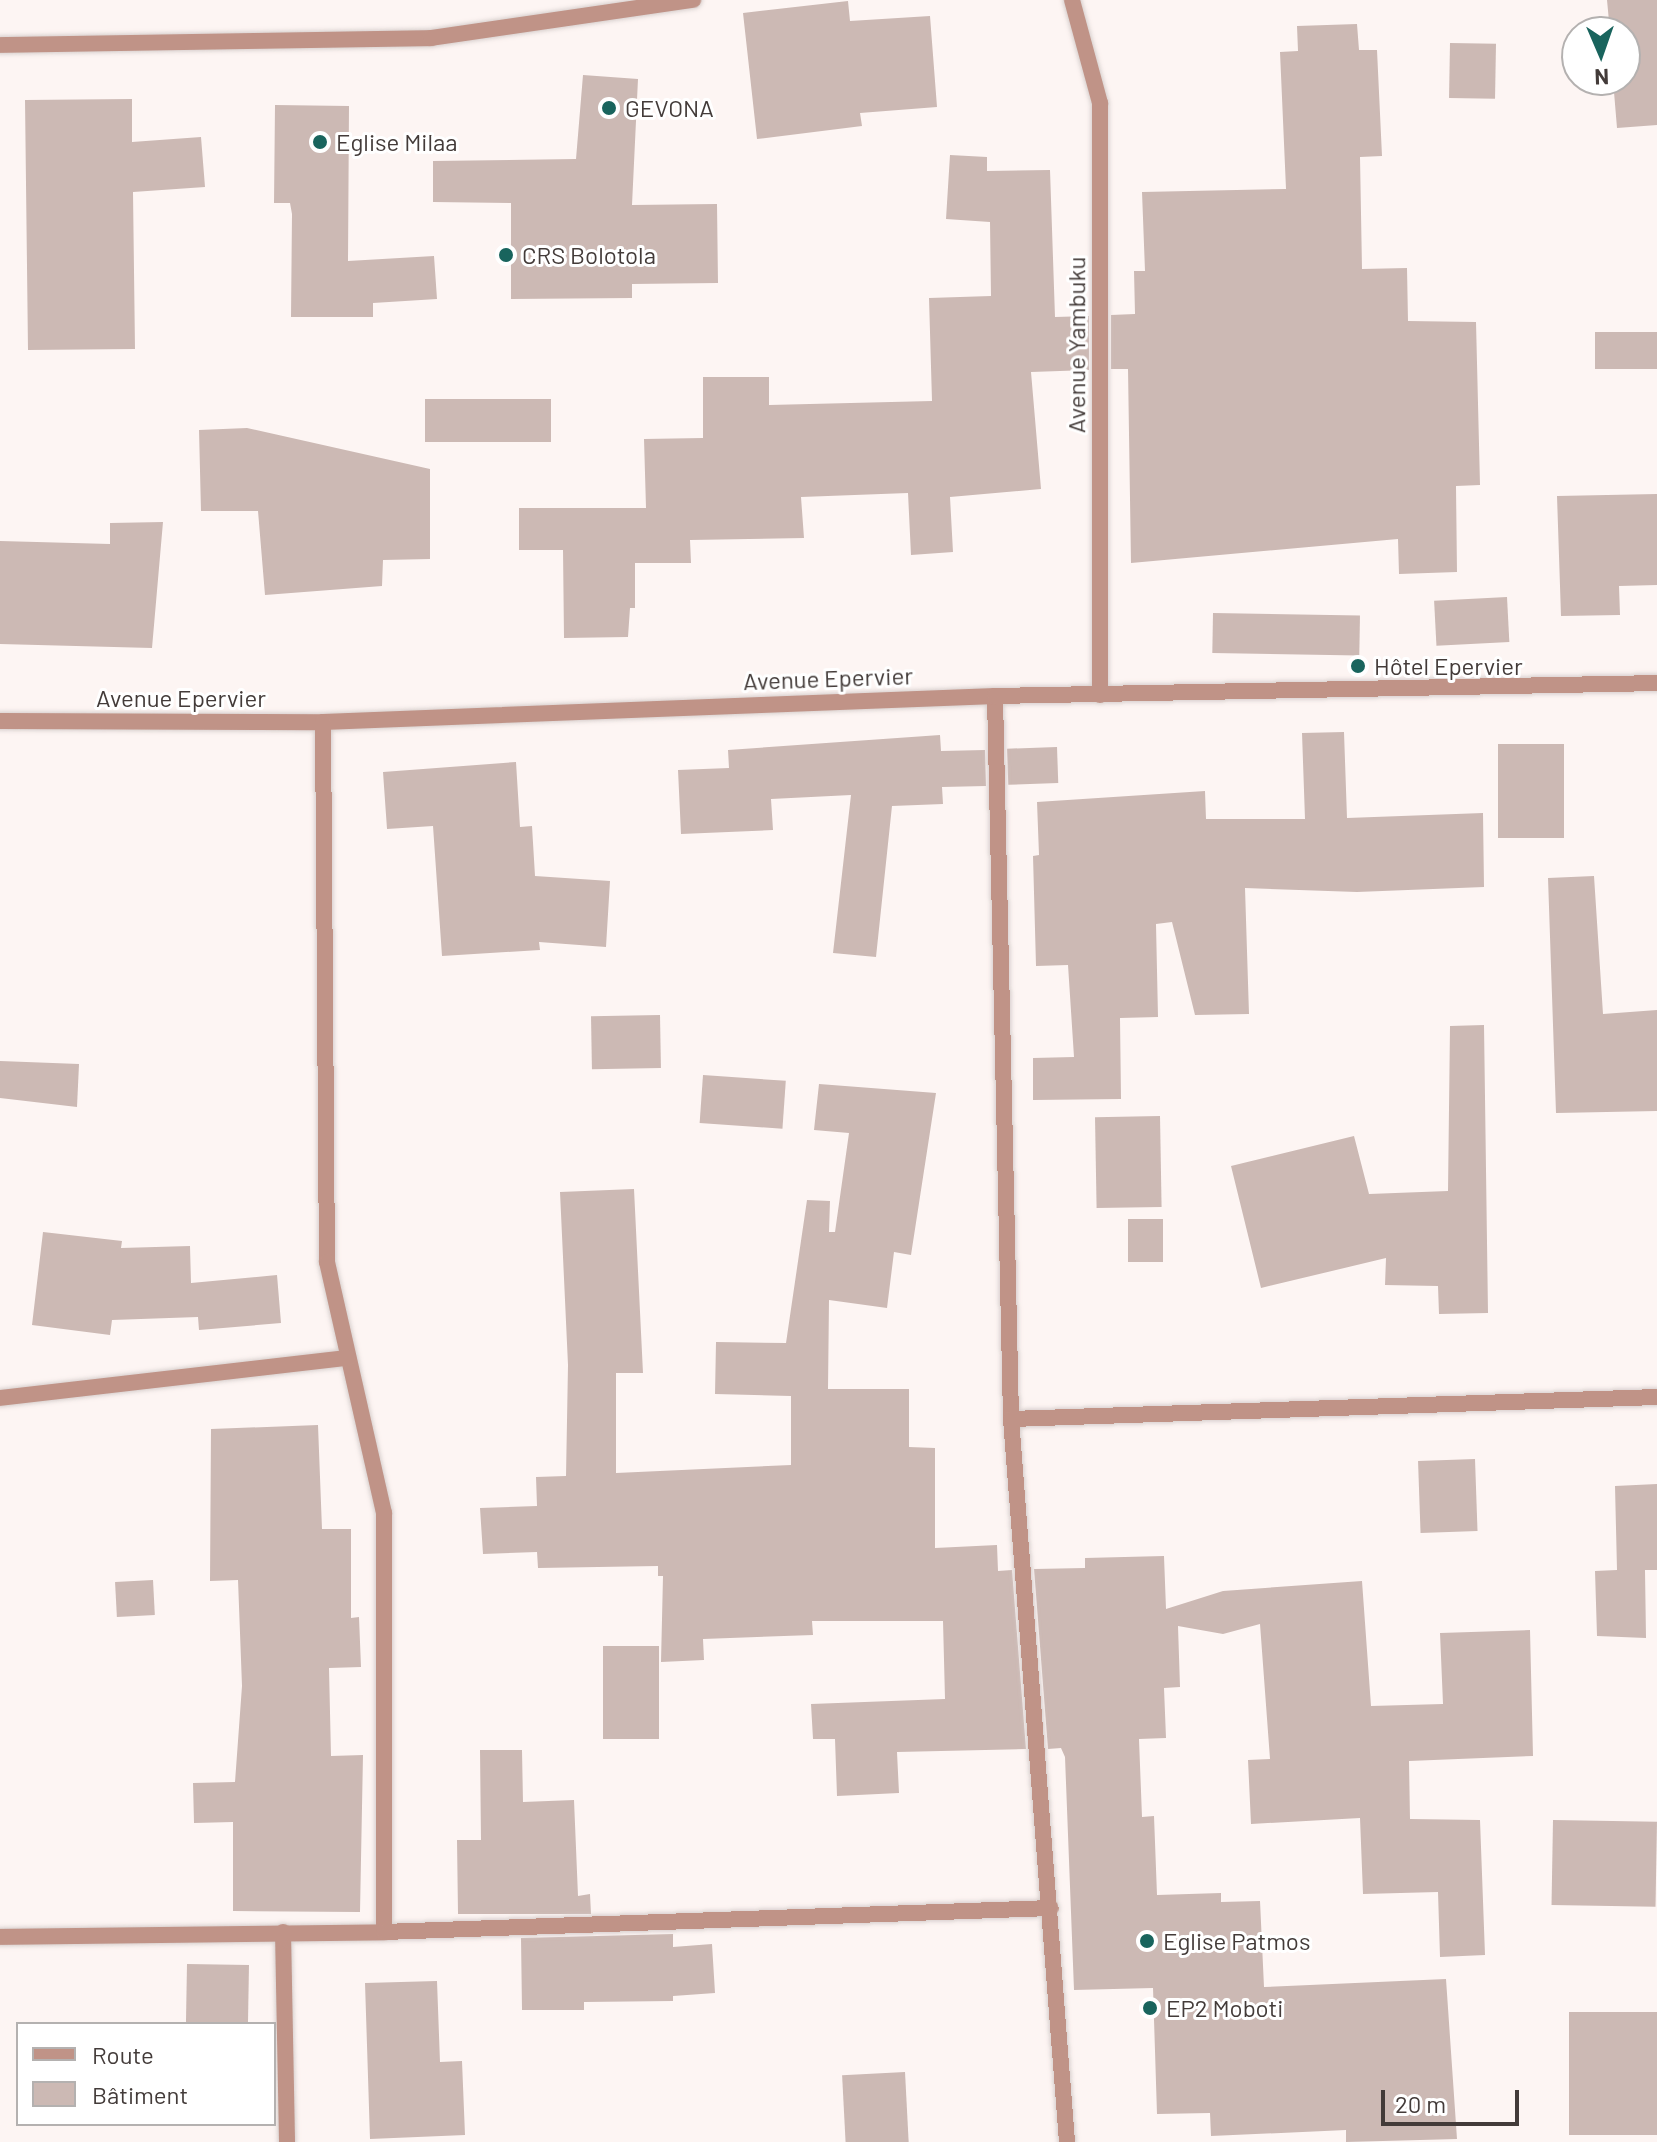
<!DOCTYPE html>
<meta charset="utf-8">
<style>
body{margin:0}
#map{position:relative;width:1657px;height:2142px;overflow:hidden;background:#fdf5f3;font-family:Barlow,sans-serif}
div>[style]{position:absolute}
.building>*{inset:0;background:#ccb9b4;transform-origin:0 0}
.roads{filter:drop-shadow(0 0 2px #d8d0ce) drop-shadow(0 0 2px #d8d0ce)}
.minor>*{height:16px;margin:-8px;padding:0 8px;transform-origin:8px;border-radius:8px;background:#c09387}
.dots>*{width:22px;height:22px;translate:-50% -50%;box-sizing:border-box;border:4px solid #fff;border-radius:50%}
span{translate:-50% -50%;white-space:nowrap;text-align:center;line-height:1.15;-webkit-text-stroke:6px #fff;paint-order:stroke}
.poi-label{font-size:24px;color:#433b39}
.left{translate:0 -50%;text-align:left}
.street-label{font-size:24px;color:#433b39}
.legend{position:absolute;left:16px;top:2022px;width:260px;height:104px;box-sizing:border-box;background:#fff;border:2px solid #b4b1b0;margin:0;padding:10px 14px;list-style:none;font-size:24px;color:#433b39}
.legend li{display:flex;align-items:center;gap:16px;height:40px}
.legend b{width:40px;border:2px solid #b4b1b0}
.north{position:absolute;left:1561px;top:16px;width:80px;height:80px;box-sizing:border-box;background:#fff;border:2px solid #b4b1b0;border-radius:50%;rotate:178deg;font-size:22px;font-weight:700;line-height:32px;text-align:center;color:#433b39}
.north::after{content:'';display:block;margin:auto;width:28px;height:36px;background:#19645d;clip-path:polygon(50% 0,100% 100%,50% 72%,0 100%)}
.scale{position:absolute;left:1381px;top:2090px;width:138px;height:36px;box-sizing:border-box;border:4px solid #433b39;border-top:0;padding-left:10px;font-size:24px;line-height:28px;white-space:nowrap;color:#433b39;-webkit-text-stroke:6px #fff;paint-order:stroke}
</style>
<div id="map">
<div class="building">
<div style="clip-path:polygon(1607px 0,1657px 0,1657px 125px,1617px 128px,1613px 80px,1625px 80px,1625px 32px,1610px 32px)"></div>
<div style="clip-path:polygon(848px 1px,850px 21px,930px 16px,937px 107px,860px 113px,862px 126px,757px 139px,743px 13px)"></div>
<div style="clip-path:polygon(1357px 24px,1359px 50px,1377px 50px,1382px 156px,1360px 157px,1362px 269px,1407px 268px,1408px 321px,1476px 322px,1480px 485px,1456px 486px,1457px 572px,1399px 574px,1398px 539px,1131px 563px,1128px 369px,1111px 369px,1111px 315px,1135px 314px,1134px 271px,1145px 271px,1142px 192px,1286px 189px,1280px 52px,1298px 51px,1297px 26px)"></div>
<div style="left:1450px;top:43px;width:46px;height:55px;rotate:1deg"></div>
<div style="clip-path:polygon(583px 75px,638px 79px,632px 205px,717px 204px,718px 283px,632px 284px,632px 298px,511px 299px,511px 203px,433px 202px,433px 161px,576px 159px)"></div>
<div style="clip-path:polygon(132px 99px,132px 142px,201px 137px,205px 187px,133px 192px,135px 349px,28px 350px,25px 100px)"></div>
<div style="clip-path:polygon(275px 105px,349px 106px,348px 261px,434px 256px,437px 299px,373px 303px,373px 317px,291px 317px,292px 214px,290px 203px,274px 203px)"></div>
<div style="clip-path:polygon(950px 155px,987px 157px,987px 171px,1050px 170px,1055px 317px,1089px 316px,1089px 370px,1031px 372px,1041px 489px,950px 497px,953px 552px,911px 555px,908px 493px,801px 497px,804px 538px,690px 540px,691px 563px,635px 563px,635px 608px,630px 608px,628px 637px,564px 638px,563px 550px,519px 550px,519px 508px,646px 508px,644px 439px,703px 438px,703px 377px,769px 377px,769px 405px,932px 401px,929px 298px,991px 296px,990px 222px,946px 219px)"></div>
<div style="left:1595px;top:332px;width:62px;height:37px"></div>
<div style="left:425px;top:399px;width:126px;height:43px"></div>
<div style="clip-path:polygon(247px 428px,430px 469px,430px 559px,383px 560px,382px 586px,265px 595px,258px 511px,201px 511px,199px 430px)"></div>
<div style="clip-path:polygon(1657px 494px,1657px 585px,1619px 586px,1620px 615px,1561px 616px,1557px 496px)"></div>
<div style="clip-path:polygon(163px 522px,152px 648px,0 644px,0 541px,110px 544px,110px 523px)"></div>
<div style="left:1507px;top:597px;width:45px;height:73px;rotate:87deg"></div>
<div style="left:1213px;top:613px;width:147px;height:40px;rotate:1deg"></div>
<div style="clip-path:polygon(1344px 732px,1347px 818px,1483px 813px,1484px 887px,1357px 892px,1245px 888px,1249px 1014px,1195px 1015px,1172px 922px,1156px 924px,1158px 1017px,1120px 1018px,1121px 1099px,1033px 1100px,1033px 1058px,1074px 1057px,1068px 965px,1036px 966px,1033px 856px,1039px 855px,1037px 802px,1205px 791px,1206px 819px,1305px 819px,1302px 733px)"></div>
<div style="clip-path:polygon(940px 735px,941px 751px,985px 750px,986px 786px,942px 787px,943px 804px,892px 806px,876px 957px,833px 953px,851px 795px,771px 799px,773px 830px,681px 834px,678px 770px,729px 768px,728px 750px)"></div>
<div style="left:1498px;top:744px;width:66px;height:94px"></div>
<div style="left:1057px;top:747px;width:36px;height:50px;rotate:88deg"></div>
<div style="clip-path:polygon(516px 762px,520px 827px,532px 826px,535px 876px,610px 881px,606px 947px,539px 942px,540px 950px,442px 956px,433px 826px,387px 829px,383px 772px)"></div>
<div style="clip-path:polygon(1594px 876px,1603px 1014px,1657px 1010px,1657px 1111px,1556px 1113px,1548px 878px)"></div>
<div style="left:660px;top:1015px;width:53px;height:69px;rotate:89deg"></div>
<div style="clip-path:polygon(1484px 1025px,1488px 1313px,1439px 1314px,1438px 1286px,1385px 1285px,1386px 1258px,1261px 1288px,1231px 1166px,1354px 1136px,1369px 1194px,1448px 1191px,1450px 1026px)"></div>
<div style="clip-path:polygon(0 1061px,79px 1064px,77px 1107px,0 1098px)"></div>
<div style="left:703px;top:1075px;width:83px;height:48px;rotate:4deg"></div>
<div style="clip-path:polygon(819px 1084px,936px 1093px,911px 1255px,894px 1252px,887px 1308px,829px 1300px,828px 1389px,909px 1389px,909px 1447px,935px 1448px,935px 1548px,997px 1545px,998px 1571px,1012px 1570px,1026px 1749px,897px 1752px,899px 1793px,837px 1796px,835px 1739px,813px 1739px,811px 1704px,945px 1699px,943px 1621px,812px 1621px,813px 1635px,703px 1639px,704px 1660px,661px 1662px,663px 1576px,658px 1576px,658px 1566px,538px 1568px,537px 1552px,483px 1554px,480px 1508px,537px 1506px,536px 1477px,566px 1476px,568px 1365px,560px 1192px,634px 1189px,643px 1373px,616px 1373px,616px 1473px,791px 1465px,791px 1396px,715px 1394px,716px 1342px,786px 1343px,807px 1200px,830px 1201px,829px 1232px,835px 1232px,849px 1133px,814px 1130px)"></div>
<div style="left:1160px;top:1116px;width:91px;height:65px;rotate:89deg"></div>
<div style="left:1128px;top:1219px;width:35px;height:43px"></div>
<div style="clip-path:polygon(43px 1232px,122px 1241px,121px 1248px,190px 1246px,191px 1283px,277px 1275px,281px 1323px,199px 1330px,198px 1317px,112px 1320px,110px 1335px,32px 1325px)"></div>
<div style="clip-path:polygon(318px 1425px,322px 1529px,351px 1529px,351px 1618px,359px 1617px,361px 1667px,329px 1668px,331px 1756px,363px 1755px,360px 1912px,233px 1911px,233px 1822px,194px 1823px,193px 1783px,235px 1782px,242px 1686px,238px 1580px,210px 1581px,211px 1429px)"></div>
<div style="left:1475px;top:1459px;width:72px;height:57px;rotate:88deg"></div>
<div style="clip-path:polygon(1657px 1484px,1657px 1570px,1645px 1570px,1646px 1638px,1597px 1636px,1595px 1571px,1617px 1570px,1615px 1486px)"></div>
<div style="clip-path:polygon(1164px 1556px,1166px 1609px,1223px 1591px,1362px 1581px,1371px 1706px,1443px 1704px,1440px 1633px,1530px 1630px,1533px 1756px,1409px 1761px,1410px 1819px,1480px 1820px,1485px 1955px,1440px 1957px,1438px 1892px,1363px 1894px,1360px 1818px,1251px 1824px,1248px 1760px,1270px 1759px,1260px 1624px,1223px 1634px,1178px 1626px,1180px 1687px,1164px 1688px,1166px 1738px,1139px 1739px,1142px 1817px,1154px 1816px,1157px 1895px,1221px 1893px,1221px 1902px,1260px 1901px,1264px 1987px,1446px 1979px,1457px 2139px,1346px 2142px,1346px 2130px,1211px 2136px,1210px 2113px,1157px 2114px,1153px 1988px,1074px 1990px,1065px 1757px,1061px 1748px,1048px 1749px,1034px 1569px,1085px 1568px,1085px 1558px)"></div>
<div style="left:153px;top:1580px;width:35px;height:38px;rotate:87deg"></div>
<div style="left:659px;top:1646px;width:93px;height:56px;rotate:90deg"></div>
<div style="clip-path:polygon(480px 1750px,522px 1750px,523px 1802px,574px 1800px,578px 1896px,590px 1894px,591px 1914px,458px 1914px,457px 1840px,481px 1840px)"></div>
<div style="left:1553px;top:1820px;width:104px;height:85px;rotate:1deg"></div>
<div style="clip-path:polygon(673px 1934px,673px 1947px,712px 1944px,715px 1993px,673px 1996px,673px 2001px,584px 2002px,584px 2010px,522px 2010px,521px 1938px)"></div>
<div style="left:187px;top:1964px;width:62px;height:60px;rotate:1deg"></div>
<div style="clip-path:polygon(437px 1981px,440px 2062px,462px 2061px,465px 2135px,370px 2139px,365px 1983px)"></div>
<div style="left:1657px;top:2012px;width:123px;height:88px;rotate:90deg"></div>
<div style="left:905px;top:2072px;width:70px;height:63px;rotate:87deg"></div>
</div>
<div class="roads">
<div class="minor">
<div style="left:1072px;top:0;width:107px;rotate:74.8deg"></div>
<div style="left:1100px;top:103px;width:592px;rotate:90deg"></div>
<div style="left:0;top:45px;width:431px;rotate:-0.9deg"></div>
<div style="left:431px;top:38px;width:265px;rotate:-8.3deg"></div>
<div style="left:995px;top:696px;width:723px;rotate:88.73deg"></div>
<div style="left:1011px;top:1419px;width:725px;rotate:85.57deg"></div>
<div style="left:0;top:721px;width:323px;rotate:0.2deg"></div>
<div style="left:323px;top:722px;width:673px;rotate:-2.22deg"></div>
<div style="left:995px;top:696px;width:662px;rotate:-1.12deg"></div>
<div style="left:323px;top:722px;width:540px;rotate:89.58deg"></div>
<div style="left:327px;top:1262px;width:257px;rotate:77.2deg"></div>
<div style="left:384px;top:1513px;width:419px;rotate:90deg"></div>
<div style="left:0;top:1398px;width:350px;rotate:-6.6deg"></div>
<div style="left:1011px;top:1419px;width:646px;rotate:-1.95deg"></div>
<div style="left:283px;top:1932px;width:210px;rotate:88.9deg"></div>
<div style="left:0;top:1937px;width:384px;rotate:-0.7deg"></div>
<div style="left:384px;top:1932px;width:667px;rotate:-2.06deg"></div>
</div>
</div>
<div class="dots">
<div style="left:609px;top:108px;background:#19645d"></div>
<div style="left:320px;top:142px;background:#19645d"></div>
<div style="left:506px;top:255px;background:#19645d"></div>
<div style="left:1358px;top:666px;background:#19645d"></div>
<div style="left:1147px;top:1941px;background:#19645d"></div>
<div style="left:1150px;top:2008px;background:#19645d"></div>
</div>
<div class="poi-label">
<span class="left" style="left:625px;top:108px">GEVONA</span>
<span class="left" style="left:336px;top:142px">Eglise Milaa</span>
<span class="left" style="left:522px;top:255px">CRS Bolotola</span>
<span class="left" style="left:1374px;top:666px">Hôtel Epervier</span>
<span class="left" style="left:1163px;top:1941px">Eglise Patmos</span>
<span class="left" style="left:1166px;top:2008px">EP2 Moboti</span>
</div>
<div class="street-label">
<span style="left:1076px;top:345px;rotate:-90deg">Avenue Yambuku</span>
<span style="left:828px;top:678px;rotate:-2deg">Avenue Epervier</span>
<span style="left:181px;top:698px">Avenue Epervier</span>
</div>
<ul class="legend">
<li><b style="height:10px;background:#c09387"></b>Route</li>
<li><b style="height:22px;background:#ccb9b4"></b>Bâtiment</li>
</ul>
<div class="north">N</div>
<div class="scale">20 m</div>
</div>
